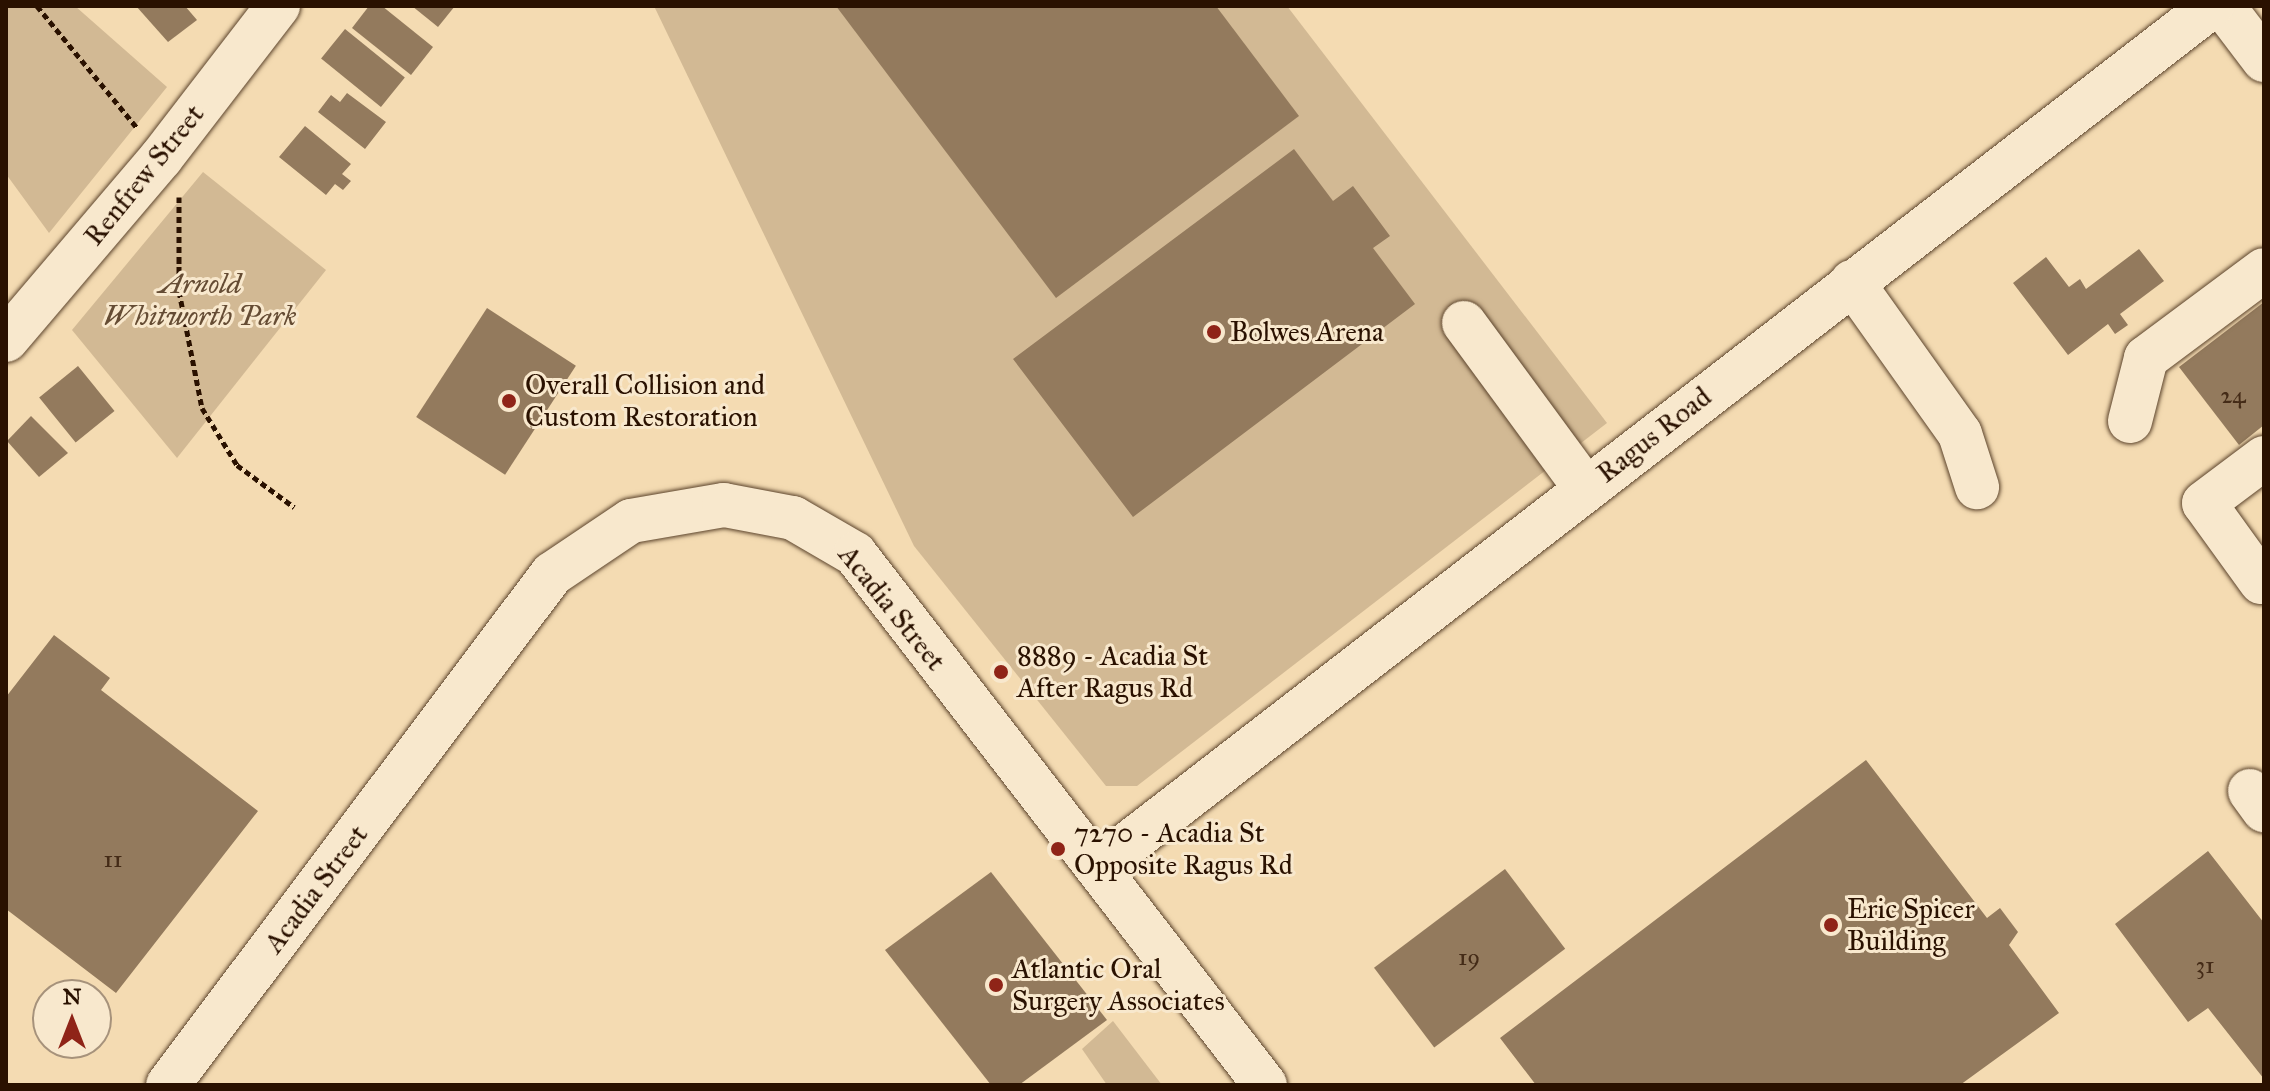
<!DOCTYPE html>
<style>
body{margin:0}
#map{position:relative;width:2270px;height:1091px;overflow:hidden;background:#f4dbb2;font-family:"IM FELL Great Primer",serif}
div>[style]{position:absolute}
.green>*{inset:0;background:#d2b994}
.building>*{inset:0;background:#937a5d;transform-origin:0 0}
.path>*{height:5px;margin-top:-2.5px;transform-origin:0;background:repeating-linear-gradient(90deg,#2a1100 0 6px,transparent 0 10px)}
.roads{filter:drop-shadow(0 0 2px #5c442c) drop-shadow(0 0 2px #5c442c)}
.minor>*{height:44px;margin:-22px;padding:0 22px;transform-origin:22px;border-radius:22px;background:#f8e8cd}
.dots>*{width:22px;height:22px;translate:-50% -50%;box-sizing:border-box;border:4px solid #f8e8cd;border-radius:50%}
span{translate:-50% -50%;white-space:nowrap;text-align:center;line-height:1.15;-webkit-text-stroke:6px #f8e8cd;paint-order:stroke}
.number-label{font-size:24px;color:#442b17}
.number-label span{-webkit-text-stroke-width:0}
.street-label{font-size:28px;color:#2a1100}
.park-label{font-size:28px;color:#654c34;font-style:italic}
.poi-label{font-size:28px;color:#2a1100}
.left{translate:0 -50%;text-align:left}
.frame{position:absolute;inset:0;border:8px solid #2a1100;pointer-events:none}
.north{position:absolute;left:32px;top:979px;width:80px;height:80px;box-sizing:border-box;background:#f8e8cd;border:2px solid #a6927b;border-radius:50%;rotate:0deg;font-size:22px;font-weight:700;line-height:32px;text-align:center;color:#2a1100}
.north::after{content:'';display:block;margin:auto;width:28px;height:36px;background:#8f2418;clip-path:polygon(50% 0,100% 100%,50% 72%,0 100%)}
</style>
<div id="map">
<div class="green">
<div style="clip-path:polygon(6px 6px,75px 6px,167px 87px,49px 233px,6px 174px)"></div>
<div style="clip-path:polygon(654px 6px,1287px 6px,1607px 423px,1137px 786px,1106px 786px,914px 546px)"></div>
<div style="clip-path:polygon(203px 172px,326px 270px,177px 458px,72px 330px)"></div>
<div style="clip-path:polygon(1113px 1021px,1162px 1085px,1107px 1085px,1082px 1049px)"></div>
</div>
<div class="building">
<div style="clip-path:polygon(136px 6px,185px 6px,197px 20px,168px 42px)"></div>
<div style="clip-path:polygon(369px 6px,382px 6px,433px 47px,411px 75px,352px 28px)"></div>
<div style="clip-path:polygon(412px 6px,455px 6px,438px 27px)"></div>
<div style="clip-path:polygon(836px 6px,1216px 6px,1299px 116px,1056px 298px)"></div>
<div style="left:345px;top:29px;width:77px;height:38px;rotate:39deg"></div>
<div style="clip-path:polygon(347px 93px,386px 122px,365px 149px,318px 112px,331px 95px,340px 102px)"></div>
<div style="clip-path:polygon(305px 126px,351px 164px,342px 174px,351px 181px,343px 190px,335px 184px,326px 195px,279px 157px)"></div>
<div style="clip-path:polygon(1294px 149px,1333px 201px,1353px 186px,1390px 236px,1373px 248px,1415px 304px,1133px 517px,1013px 359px)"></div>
<div style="clip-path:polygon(2139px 249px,2164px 281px,2120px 314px,2128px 325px,2115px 334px,2108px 324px,2068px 355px,2013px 283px,2046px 257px,2069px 287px,2080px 279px,2086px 289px)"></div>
<div style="clip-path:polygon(2264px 302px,2264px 425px,2239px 445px,2179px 367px)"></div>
<div style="left:487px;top:308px;width:106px;height:130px;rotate:33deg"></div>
<div style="left:78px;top:366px;width:58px;height:50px;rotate:51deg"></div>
<div style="clip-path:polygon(31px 416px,68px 453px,39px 477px,7px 441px)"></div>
<div style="clip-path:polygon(54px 635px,110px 678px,101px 690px,258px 811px,116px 993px,6px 909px,6px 697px)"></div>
<div style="clip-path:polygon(1866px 760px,1987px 918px,2000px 908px,2018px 932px,2009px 945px,2059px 1013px,1960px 1085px,1536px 1085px,1500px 1038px)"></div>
<div style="clip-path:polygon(2208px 851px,2264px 923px,2264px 1079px,2208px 1008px,2188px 1022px,2115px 924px)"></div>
<div style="left:1505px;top:869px;width:100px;height:164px;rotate:53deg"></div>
<div style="clip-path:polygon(991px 872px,1107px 1020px,1019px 1085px,991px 1085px,885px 950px)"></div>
</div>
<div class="path">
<div style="left:37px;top:6px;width:159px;rotate:50.6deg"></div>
<div style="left:179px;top:197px;width:94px;rotate:90deg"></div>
<div style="left:179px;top:291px;width:119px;rotate:78.9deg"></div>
<div style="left:202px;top:408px;width:67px;rotate:58.4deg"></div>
<div style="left:237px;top:465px;width:71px;rotate:36.4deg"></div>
</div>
<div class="roads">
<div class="minor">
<div style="left:2223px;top:6px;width:68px;rotate:52.8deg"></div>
<div style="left:1852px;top:282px;width:186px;rotate:54.6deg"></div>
<div style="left:1960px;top:434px;width:56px;rotate:72.2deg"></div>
<div style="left:1464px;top:323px;width:205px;rotate:53.7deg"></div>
<div style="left:6px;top:340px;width:239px;rotate:-49.6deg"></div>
<div style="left:161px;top:158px;width:192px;rotate:-52.4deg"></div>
<div style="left:2130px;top:421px;width:65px;rotate:-75.7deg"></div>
<div style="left:2146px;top:358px;width:147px;rotate:-36.7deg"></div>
<div style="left:2261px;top:582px;width:97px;rotate:-125.8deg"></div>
<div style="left:2204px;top:503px;width:75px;rotate:-36.9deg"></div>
<div style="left:2250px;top:791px;width:24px;rotate:54deg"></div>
<div style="left:1098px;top:867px;width:1408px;rotate:-37.7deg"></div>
<div style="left:168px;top:1085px;width:639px;rotate:-53.08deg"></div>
<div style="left:552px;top:574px;width:95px;rotate:-33.9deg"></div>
<div style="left:631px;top:521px;width:94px;rotate:-9.8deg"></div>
<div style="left:724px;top:505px;width:70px;rotate:10.7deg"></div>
<div style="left:793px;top:518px;width:72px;rotate:30.1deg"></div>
<div style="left:855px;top:554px;width:671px;rotate:52.33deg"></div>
</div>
</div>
<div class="dots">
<div style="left:1214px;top:332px;background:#8f2418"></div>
<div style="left:509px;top:401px;background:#8f2418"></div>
<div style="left:1001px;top:672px;background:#8f2418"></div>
<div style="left:1058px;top:849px;background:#8f2418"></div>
<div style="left:1831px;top:925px;background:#8f2418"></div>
<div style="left:996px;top:985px;background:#8f2418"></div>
</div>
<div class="number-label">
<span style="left:2233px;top:396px">24</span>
<span style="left:113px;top:860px">11</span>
<span style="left:1469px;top:958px">19</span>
<span style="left:2205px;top:966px">31</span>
</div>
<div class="street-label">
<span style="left:144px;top:175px;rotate:-51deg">Renfrew Street</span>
<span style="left:1654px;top:435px;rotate:-38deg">Ragus Road</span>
<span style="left:892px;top:608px;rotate:51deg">Acadia Street</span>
<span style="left:316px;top:889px;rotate:-53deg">Acadia Street</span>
</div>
<div class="park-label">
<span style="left:200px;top:300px">Arnold<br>Whitworth Park</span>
</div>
<div class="poi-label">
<span class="left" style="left:1230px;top:332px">Bolwes Arena</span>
<span class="left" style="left:525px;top:401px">Overall Collision and<br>Custom Restoration</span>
<span class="left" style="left:1017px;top:672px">8889 - Acadia St<br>After Ragus Rd</span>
<span class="left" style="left:1074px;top:849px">7270 - Acadia St<br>Opposite Ragus Rd</span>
<span class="left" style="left:1847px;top:925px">Eric Spicer<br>Building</span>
<span class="left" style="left:1012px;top:985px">Atlantic Oral<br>Surgery Associates</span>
</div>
<div class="frame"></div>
<div class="north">N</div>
</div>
